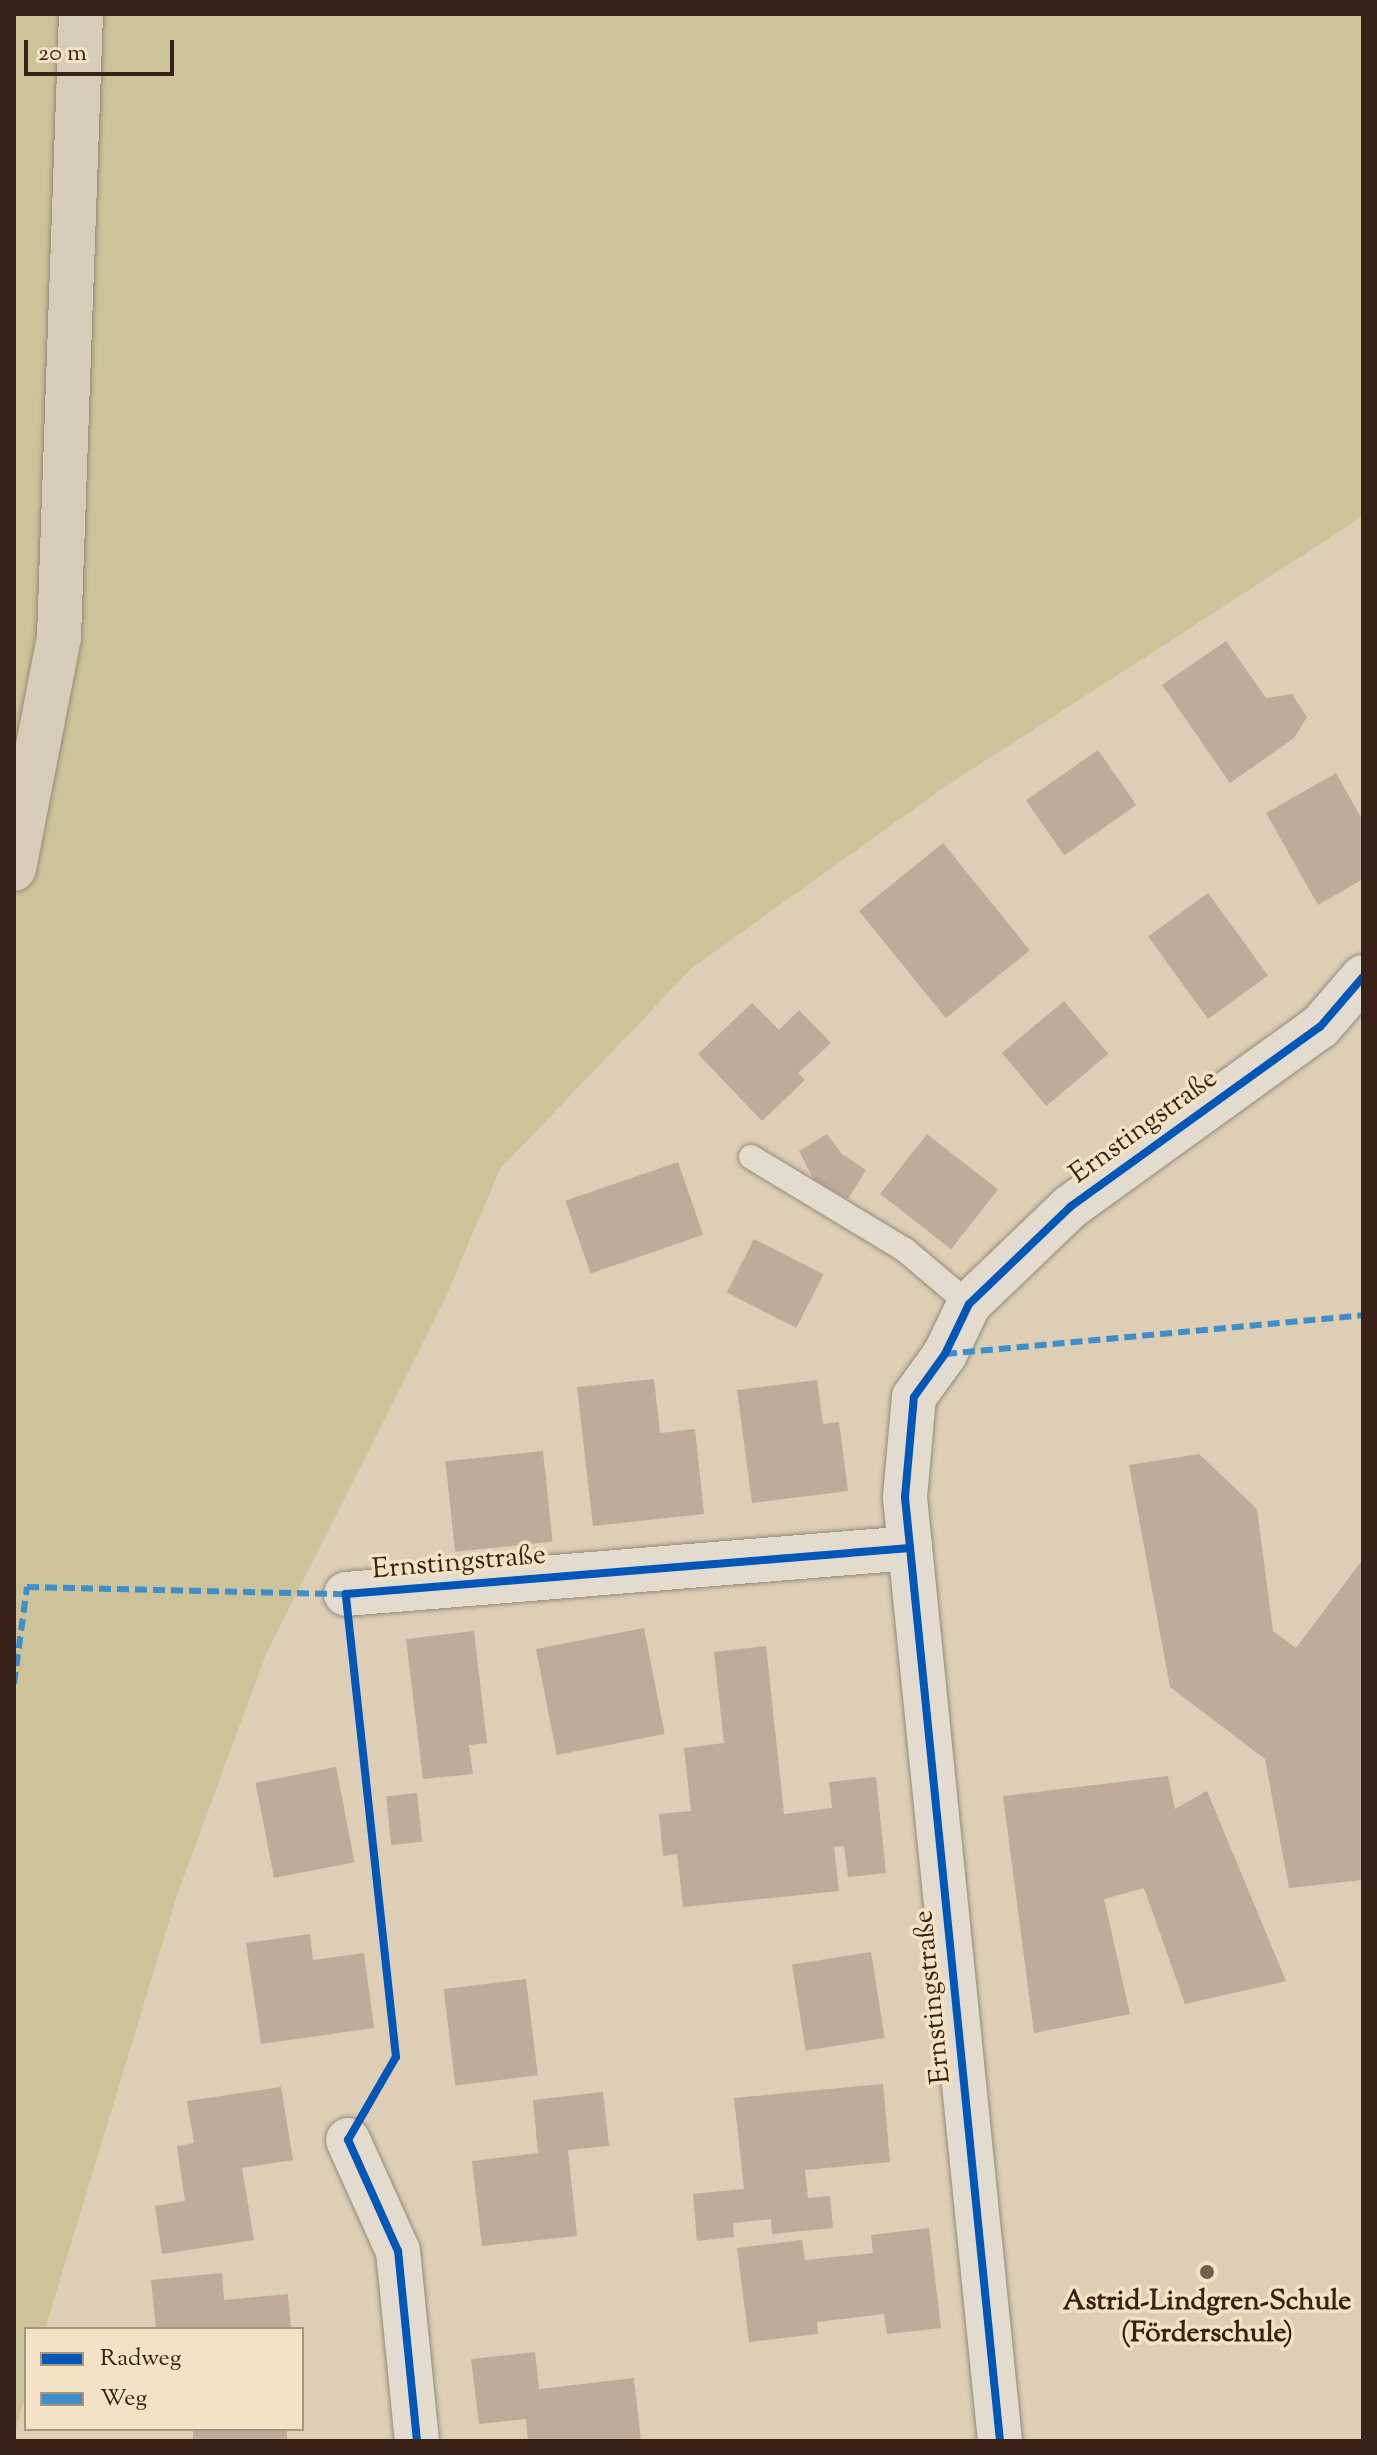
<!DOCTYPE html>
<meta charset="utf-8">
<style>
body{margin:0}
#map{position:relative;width:1377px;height:2455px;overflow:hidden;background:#ddceb5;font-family:"Sorts Mill Goudy",serif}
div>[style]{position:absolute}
.green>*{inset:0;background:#ccc399}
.building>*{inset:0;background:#c0aa9a;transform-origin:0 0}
.roads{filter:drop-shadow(0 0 2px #94897a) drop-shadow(0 0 2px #94897a)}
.lane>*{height:24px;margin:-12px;padding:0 12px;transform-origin:12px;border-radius:12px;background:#e3dcce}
.street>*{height:44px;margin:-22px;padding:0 22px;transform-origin:22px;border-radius:22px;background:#e3dcce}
.highway>*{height:44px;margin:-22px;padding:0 22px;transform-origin:22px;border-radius:22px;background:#d7ccba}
.quiet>*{height:6px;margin-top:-3px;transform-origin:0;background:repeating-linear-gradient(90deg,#3e8ec9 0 12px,transparent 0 18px)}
.cycleway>*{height:8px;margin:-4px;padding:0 4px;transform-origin:4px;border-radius:4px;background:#0057b8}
.dots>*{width:22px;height:22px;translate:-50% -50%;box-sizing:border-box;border:4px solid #f3e2c4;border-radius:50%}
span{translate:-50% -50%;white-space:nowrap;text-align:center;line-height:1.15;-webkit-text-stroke:7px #f3e2c4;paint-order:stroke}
.street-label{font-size:28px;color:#3a2117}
.poi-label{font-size:28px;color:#3a2117;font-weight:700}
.frame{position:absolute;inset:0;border:16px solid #3a2117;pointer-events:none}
.legend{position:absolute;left:24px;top:2327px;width:280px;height:104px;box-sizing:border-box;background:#f3e2c4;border:2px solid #a9957f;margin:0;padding:10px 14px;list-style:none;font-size:24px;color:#3a2117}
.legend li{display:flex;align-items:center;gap:16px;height:40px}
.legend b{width:40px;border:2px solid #a9957f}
.scale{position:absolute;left:24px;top:40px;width:150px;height:36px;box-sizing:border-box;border:4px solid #3a2117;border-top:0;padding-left:10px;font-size:24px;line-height:28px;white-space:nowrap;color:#3a2117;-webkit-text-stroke:6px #f3e2c4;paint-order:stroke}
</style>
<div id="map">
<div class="green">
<div style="clip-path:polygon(14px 14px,1363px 14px,1363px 516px,943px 788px,692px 968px,500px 1169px,444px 1301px,266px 1654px,177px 1895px,45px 2329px,26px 2329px,26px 2393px,14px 2435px)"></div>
</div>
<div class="building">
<div style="clip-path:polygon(1226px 641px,1266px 698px,1292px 694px,1307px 717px,1294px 738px,1230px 783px,1162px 685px)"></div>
<div style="left:1098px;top:750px;width:67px;height:88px;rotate:55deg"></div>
<div style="clip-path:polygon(1336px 773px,1363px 821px,1363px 879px,1318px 905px,1266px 813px)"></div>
<div style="left:943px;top:843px;width:138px;height:108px;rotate:51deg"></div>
<div style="left:1208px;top:893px;width:102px;height:74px;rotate:54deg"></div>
<div style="left:1064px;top:1001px;width:69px;height:81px;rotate:50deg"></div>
<div style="clip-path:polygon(752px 1003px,779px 1030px,799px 1010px,831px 1043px,798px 1073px,805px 1080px,762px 1121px,698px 1054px)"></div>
<div style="clip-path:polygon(827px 1134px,842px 1154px,866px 1170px,848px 1199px,814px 1180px,799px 1151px)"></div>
<div style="left:927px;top:1134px;width:90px;height:76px;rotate:38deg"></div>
<div style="left:678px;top:1162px;width:77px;height:119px;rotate:71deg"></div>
<div style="left:754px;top:1239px;width:78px;height:60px;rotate:27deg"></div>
<div style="clip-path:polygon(654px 1379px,660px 1433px,695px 1429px,704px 1514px,593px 1526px,577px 1387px)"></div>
<div style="clip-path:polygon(817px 1380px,823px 1424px,839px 1422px,848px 1491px,752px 1503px,737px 1390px)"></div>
<div style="left:543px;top:1451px;width:91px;height:98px;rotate:84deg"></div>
<div style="clip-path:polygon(1199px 1454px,1257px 1509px,1273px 1631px,1296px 1648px,1363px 1559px,1363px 1880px,1289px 1888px,1265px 1759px,1170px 1687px,1129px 1465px)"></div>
<div style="left:644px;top:1628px;width:108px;height:110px;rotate:79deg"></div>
<div style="clip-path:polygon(474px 1631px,487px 1743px,469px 1745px,473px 1774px,423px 1779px,406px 1639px)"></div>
<div style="clip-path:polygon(766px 1646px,784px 1814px,832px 1808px,829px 1782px,876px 1777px,886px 1873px,848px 1877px,844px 1846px,834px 1847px,839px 1891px,683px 1907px,677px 1854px,663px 1856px,659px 1814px,691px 1811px,684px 1748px,724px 1743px,714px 1652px)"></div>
<div style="left:336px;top:1767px;width:97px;height:82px;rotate:79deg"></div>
<div style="clip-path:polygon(1168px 1776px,1175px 1809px,1207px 1791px,1286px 1981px,1185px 2004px,1144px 1888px,1104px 1899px,1130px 2014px,1034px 2033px,1003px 1796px)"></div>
<div style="left:417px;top:1793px;width:49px;height:31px;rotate:84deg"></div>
<div style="clip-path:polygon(310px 1934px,313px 1960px,364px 1953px,374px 2028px,261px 2044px,246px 1943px)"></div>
<div style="left:871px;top:1952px;width:87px;height:80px;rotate:81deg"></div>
<div style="left:526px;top:1979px;width:97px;height:83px;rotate:83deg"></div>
<div style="clip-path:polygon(883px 2084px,890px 2162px,805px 2170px,808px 2198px,830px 2196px,833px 2228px,772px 2234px,771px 2219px,733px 2223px,734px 2237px,697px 2241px,693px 2194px,744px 2189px,734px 2098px)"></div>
<div style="clip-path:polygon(281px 2087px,293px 2160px,242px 2168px,254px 2240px,162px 2254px,155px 2206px,185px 2201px,177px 2146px,194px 2143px,187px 2101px)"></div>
<div style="clip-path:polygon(603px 2092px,609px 2146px,568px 2150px,577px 2236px,482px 2246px,472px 2161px,538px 2153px,533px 2100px)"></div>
<div style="clip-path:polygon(929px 2228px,941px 2328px,887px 2334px,884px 2314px,817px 2322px,818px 2334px,749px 2342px,737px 2248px,802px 2240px,805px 2260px,873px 2253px,871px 2235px)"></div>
<div style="clip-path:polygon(222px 2273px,224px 2300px,288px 2294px,291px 2329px,156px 2329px,151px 2280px)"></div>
<div style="clip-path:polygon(535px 2352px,539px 2389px,634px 2378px,641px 2441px,528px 2441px,526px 2419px,479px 2424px,471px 2359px)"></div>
<div style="left:193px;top:2429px;width:94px;height:12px"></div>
</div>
<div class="roads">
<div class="lane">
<div style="left:751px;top:1157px;width:180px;rotate:31.1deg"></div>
<div style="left:905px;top:1250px;width:84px;rotate:40.2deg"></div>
</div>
<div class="street">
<div style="left:346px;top:1594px;width:566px;rotate:-4.66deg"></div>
<div style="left:348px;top:2140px;width:122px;rotate:65.8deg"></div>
<div style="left:398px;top:2251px;width:191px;rotate:84.3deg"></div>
<div style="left:1000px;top:2441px;width:949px;rotate:-95.75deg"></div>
<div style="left:905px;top:1497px;width:100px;rotate:-84.9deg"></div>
<div style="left:914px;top:1397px;width:53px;rotate:-54.2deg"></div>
<div style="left:945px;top:1354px;width:55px;rotate:-64.4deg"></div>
<div style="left:969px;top:1304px;width:140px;rotate:-43.8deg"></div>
<div style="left:1070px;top:1207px;width:308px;rotate:-35.8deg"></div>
<div style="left:1320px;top:1027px;width:66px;rotate:-49.3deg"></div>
</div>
<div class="highway">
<div style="left:14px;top:869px;width:236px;rotate:-79deg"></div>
<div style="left:59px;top:637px;width:623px;rotate:-87.98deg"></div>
</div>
</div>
<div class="quiet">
<div style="left:945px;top:1354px;width:420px;rotate:-5.3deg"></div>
<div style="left:14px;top:1684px;width:98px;rotate:-82.4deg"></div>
<div style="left:27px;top:1587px;width:319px;rotate:1.3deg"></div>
<div style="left:346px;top:1594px;width:6px;rotate:90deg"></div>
</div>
<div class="cycleway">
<div style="left:417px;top:2441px;width:191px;rotate:-95.7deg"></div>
<div style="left:398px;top:2251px;width:122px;rotate:-114.2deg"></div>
<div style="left:348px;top:2140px;width:96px;rotate:-60deg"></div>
<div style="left:396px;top:2057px;width:466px;rotate:-96.2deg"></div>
<div style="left:346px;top:1594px;width:566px;rotate:-4.66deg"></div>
<div style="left:1000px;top:2441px;width:949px;rotate:-95.75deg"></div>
<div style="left:905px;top:1497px;width:100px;rotate:-84.9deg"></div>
<div style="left:914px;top:1397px;width:53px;rotate:-54.2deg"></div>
<div style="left:945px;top:1354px;width:55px;rotate:-64.4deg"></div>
<div style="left:969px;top:1304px;width:140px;rotate:-43.8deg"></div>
<div style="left:1070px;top:1207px;width:308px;rotate:-35.8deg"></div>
<div style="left:1320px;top:1027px;width:66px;rotate:-49.3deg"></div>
</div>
<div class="dots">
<div style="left:1207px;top:2272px;background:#735e4e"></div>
</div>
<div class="street-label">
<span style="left:1144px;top:1127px;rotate:-36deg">Ernstingstraße</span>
<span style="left:459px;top:1563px;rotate:-5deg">Ernstingstraße</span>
<span style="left:933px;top:1997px;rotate:-96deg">Ernstingstraße</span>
</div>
<div class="poi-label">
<span style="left:1207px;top:2318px">Astrid-Lindgren-Schule<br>(Förderschule)</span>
</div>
<div class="frame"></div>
<ul class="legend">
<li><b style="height:10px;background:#0057b8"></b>Radweg</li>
<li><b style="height:10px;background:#3e8ec9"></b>Weg</li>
</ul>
<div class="scale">20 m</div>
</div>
